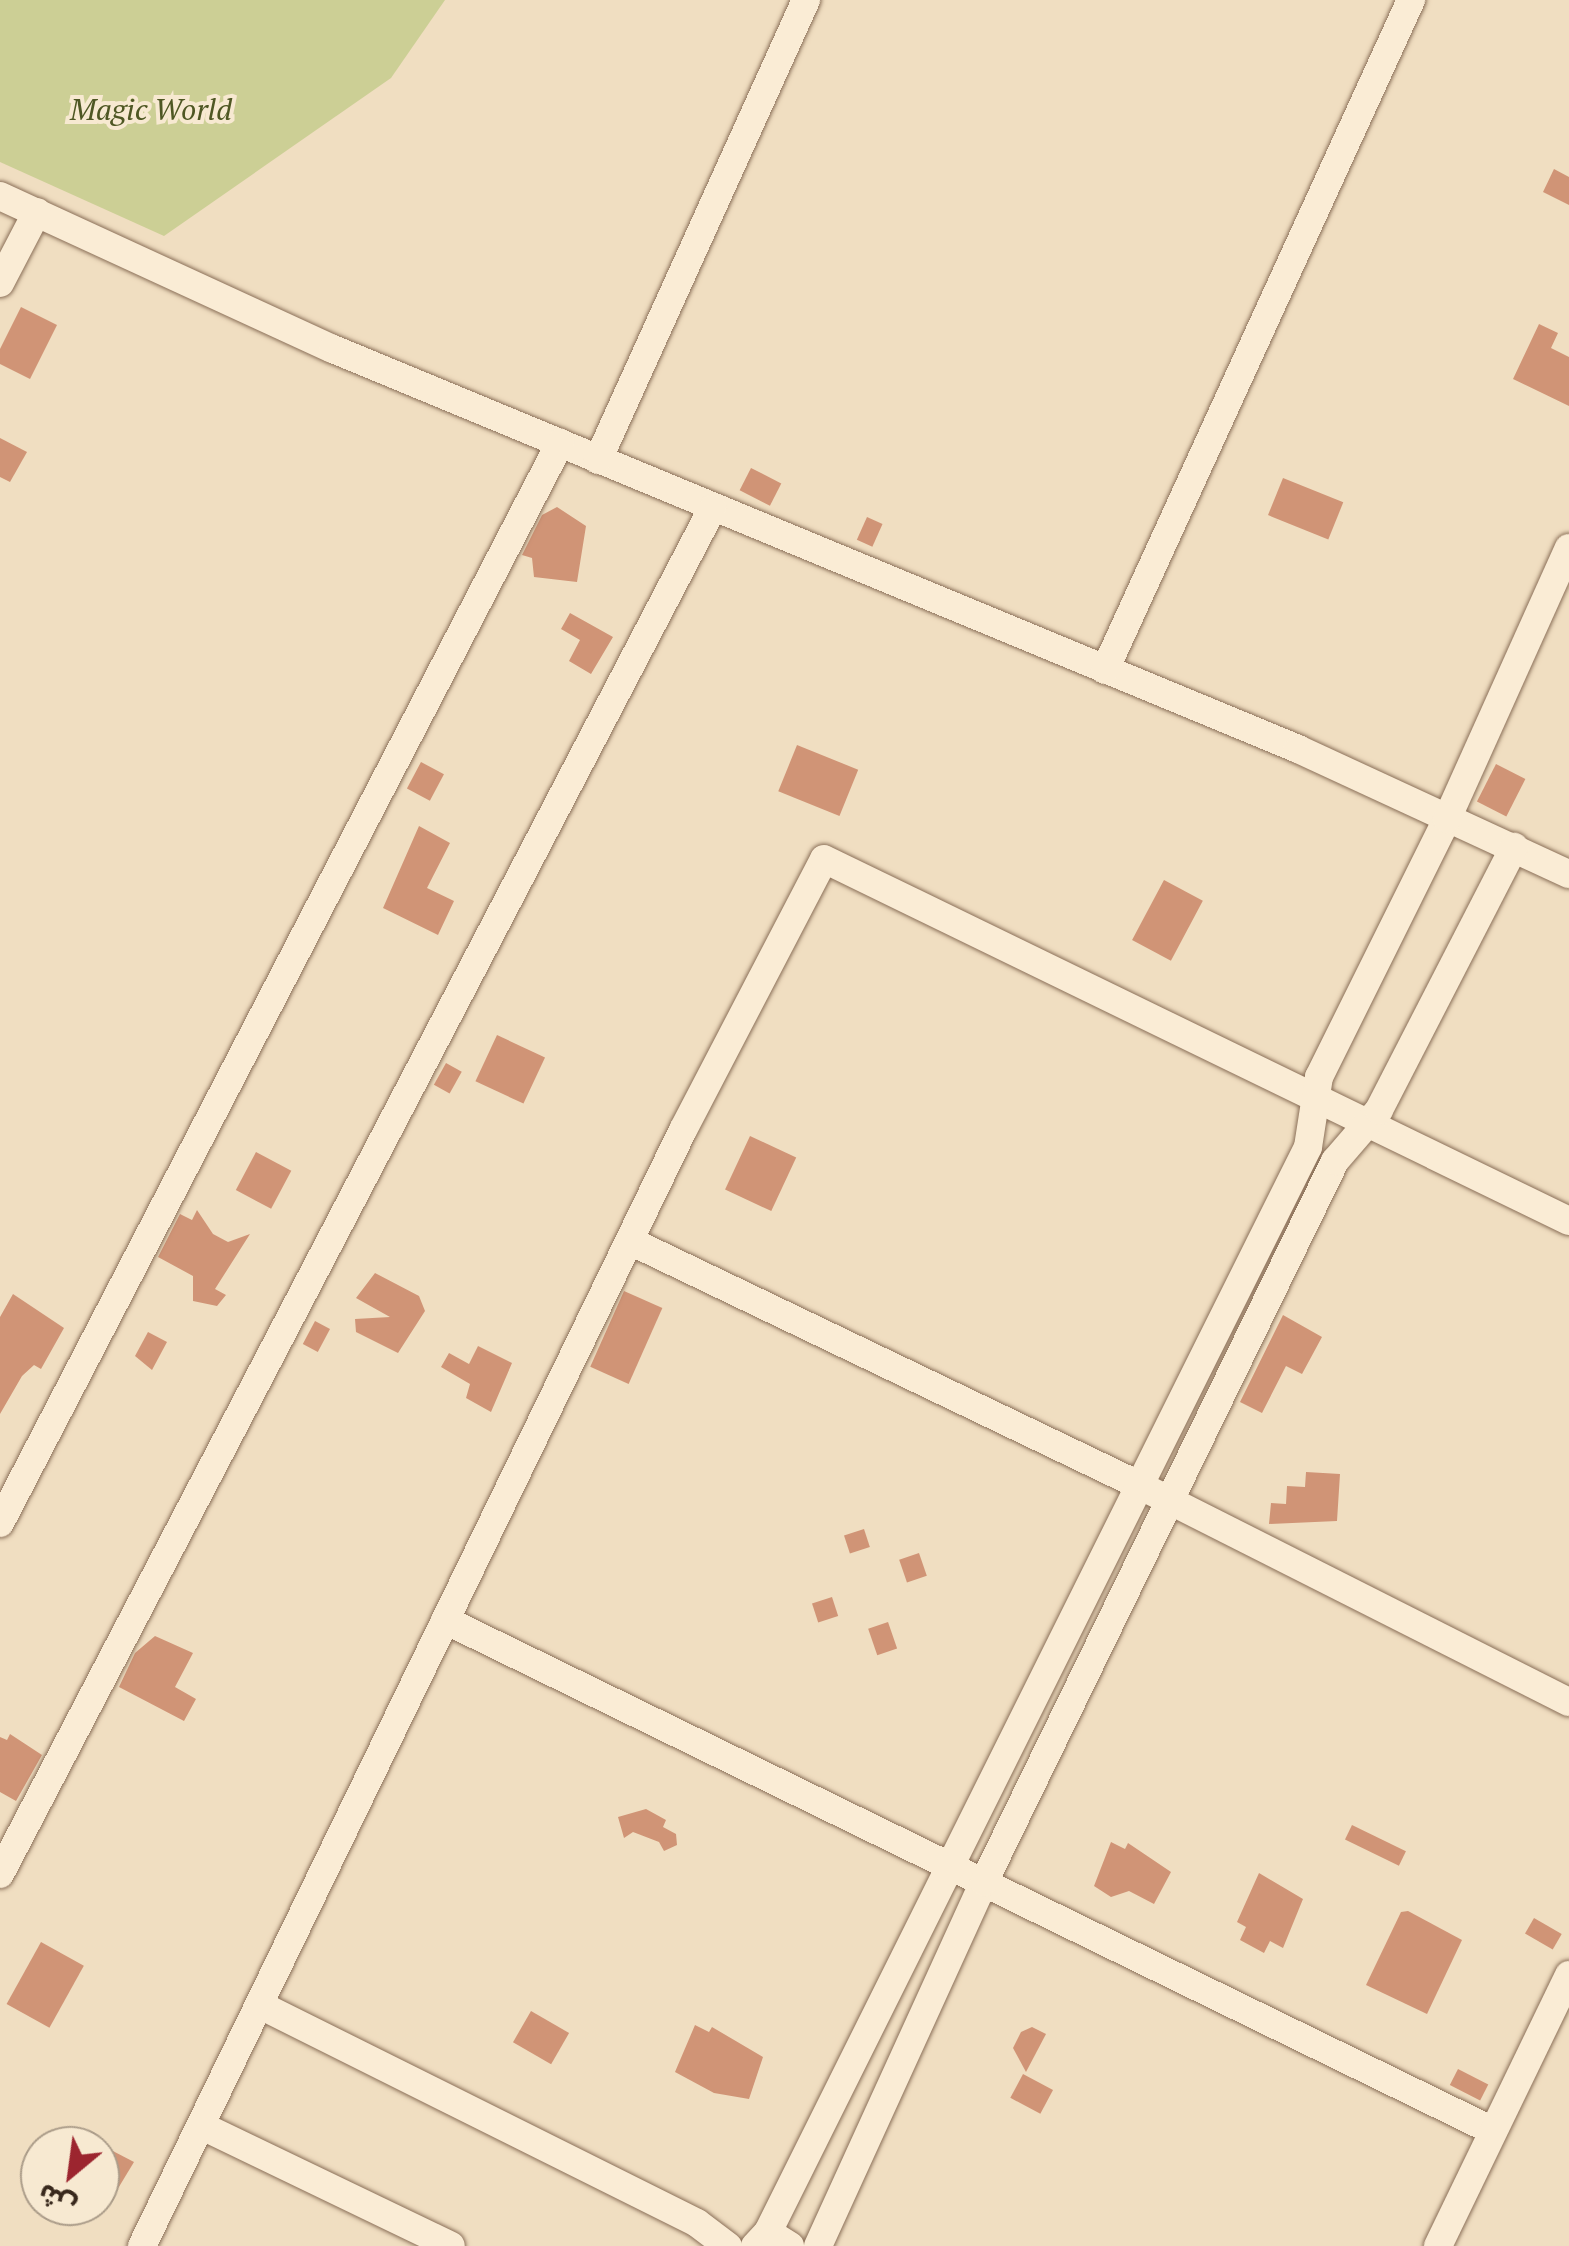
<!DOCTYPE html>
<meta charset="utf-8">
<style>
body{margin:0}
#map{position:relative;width:1569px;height:2246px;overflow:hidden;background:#f0dec1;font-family:"PT Serif","Noto Sans Arabic",serif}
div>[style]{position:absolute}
.green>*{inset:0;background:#cccf95}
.building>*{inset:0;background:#d09476;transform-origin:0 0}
.roads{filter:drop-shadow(0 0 2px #8a6f58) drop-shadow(0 0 2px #8a6f58)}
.minor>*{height:28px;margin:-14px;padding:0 14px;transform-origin:14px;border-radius:14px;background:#faecd5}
span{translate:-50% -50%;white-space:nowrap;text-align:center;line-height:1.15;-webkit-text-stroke:8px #f7e9d1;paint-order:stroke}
.park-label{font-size:30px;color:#4e5723;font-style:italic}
.north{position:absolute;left:20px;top:2126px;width:100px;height:100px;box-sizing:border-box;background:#f7e9d1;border:2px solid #ab9c89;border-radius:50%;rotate:209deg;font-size:28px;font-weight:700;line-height:40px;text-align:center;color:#39291d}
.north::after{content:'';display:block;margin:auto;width:35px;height:45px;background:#9c252f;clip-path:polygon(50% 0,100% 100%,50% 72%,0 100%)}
</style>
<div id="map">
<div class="green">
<div style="clip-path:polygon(0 0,445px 0,391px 78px,164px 236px,0 162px)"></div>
</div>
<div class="building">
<div style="clip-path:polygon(1554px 169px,1569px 177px,1569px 205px,1543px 192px)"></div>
<div style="clip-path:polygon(21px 307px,57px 325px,30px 379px,0 364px,0 349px)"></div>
<div style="clip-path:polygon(1539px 324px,1558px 333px,1551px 348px,1569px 357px,1569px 406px,1513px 379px)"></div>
<div style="clip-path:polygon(0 438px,27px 452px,10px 482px,0 477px)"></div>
<div style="left:751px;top:468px;width:34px;height:25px;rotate:27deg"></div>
<div style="left:1283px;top:478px;width:65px;height:40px;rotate:22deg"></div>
<div style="clip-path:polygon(557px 507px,586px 526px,577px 582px,534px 577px,532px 558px,522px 555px,542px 515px)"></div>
<div style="left:867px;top:517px;width:17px;height:25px;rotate:24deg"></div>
<div style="clip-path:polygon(570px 613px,613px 637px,591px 674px,569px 661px,580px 640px,561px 629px)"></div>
<div style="left:797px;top:745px;width:66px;height:50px;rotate:22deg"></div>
<div style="left:421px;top:762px;width:26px;height:30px;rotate:28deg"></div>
<div style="left:1496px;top:764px;width:33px;height:42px;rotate:27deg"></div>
<div style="clip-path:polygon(419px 826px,450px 843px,427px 888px,454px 901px,438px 935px,383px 908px)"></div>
<div style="left:1164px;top:880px;width:44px;height:68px;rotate:28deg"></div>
<div style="left:497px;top:1035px;width:53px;height:51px;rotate:25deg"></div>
<div style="left:446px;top:1063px;width:18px;height:25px;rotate:29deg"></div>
<div style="left:750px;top:1136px;width:51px;height:59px;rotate:25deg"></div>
<div style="left:256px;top:1152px;width:40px;height:43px;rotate:28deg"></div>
<div style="clip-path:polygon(197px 1210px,213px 1234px,228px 1242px,250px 1234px,215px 1289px,226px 1295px,217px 1306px,193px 1301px,193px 1276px,158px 1257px,180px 1214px,192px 1220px)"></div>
<div style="clip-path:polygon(375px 1273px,419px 1296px,425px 1311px,398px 1353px,356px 1332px,355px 1319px,390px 1317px,356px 1298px)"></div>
<div style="left:624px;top:1291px;width:42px;height:83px;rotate:24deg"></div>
<div style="clip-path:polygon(13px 1294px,64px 1328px,41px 1369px,34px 1365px,22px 1376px,0 1414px,0 1317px)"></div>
<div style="clip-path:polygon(1283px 1315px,1322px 1337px,1302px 1374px,1286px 1366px,1262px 1413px,1240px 1402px)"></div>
<div style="left:315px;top:1321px;width:17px;height:26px;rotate:28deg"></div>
<div style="clip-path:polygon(148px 1332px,167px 1342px,152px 1370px,135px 1356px)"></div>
<div style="clip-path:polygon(478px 1346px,512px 1363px,491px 1412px,466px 1398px,470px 1384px,441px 1367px,449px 1353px,469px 1364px)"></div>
<div style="clip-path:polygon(1306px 1472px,1340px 1474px,1337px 1521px,1269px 1524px,1271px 1503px,1286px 1504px,1287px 1486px,1305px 1487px)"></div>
<div style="left:864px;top:1529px;width:19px;height:21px;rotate:72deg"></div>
<div style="left:919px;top:1553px;width:24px;height:21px;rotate:71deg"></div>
<div style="left:832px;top:1597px;width:20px;height:21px;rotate:72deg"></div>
<div style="left:888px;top:1622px;width:28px;height:21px;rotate:71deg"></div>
<div style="clip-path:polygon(155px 1636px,193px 1653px,175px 1687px,196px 1699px,184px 1721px,119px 1687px,135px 1653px)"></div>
<div style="clip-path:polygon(10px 1734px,42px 1755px,16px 1801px,0 1792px,0 1737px,7px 1740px)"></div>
<div style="clip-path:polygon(646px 1809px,666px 1820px,663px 1827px,676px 1834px,677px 1845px,664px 1851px,659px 1842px,633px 1832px,624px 1838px,618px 1817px)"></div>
<div style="left:1352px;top:1825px;width:60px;height:16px;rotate:26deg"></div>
<div style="clip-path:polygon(1111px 1842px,1125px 1849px,1128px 1843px,1171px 1872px,1154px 1904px,1129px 1891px,1111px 1897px,1094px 1886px)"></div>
<div style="clip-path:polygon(1259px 1873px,1303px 1899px,1283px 1948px,1270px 1941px,1264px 1953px,1240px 1940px,1246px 1927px,1237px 1922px)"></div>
<div style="clip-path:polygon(1408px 1911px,1462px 1940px,1427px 2014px,1366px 1985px,1401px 1912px)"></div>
<div style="left:1534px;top:1918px;width:32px;height:18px;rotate:30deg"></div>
<div style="left:41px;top:1942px;width:49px;height:71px;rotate:29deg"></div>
<div style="left:531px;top:2011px;width:44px;height:36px;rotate:30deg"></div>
<div style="clip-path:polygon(695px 2025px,709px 2032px,712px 2027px,763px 2057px,749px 2099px,714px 2093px,675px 2072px)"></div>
<div style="clip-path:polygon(1032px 2027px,1046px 2034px,1026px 2072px,1013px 2048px,1021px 2032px)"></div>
<div style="left:1458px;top:2069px;width:34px;height:18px;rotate:27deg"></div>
<div style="left:1023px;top:2074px;width:34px;height:27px;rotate:28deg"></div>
<div style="clip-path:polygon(109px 2149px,134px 2162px,111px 2200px,100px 2199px,100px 2167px)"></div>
</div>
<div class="roads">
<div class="minor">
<div style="left:0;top:196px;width:366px;rotate:24.7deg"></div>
<div style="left:333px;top:349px;width:1045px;rotate:22.51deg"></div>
<div style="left:1298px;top:749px;width:298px;rotate:24.8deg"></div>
<div style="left:0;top:283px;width:80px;rotate:-62.5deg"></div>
<div style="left:598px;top:460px;width:505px;rotate:-65.67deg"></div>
<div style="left:1105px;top:670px;width:737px;rotate:-65.45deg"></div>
<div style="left:630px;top:1241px;width:567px;rotate:25.62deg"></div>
<div style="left:1141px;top:1486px;width:479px;rotate:26.8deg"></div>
<div style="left:0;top:1523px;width:1217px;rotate:-62.59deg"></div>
<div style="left:445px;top:1620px;width:1166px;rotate:25.99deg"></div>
<div style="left:0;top:1874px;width:1540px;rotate:-62.45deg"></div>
<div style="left:260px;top:2005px;width:488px;rotate:26.5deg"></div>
<div style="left:697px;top:2223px;width:39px;rotate:37deg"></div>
<div style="left:202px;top:2126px;width:276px;rotate:25.7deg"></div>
<div style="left:768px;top:2232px;width:26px;rotate:32deg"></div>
<div style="left:142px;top:2246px;width:1240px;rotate:-64.14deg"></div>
<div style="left:683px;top:1130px;width:305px;rotate:-62.5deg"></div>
<div style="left:824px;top:859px;width:828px;rotate:25.92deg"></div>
<div style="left:755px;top:2246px;width:19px;rotate:-47deg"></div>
<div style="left:768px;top:2232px;width:1212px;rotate:-63.54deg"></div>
<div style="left:1308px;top:1147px;width:71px;rotate:-81.1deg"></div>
<div style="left:1319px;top:1077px;width:288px;rotate:-63.6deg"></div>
<div style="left:1447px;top:819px;width:297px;rotate:-65.8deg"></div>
<div style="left:818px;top:2246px;width:400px;rotate:-65.5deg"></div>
<div style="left:984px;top:1882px;width:802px;rotate:-64.04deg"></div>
<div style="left:1335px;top:1161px;width:67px;rotate:-49.2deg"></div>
<div style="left:1379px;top:1110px;width:296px;rotate:-62.8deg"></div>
<div style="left:1438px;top:2246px;width:301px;rotate:-64.2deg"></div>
</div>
</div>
<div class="park-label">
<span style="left:151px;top:109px">Magic World</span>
</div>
<div class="north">ش</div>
</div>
